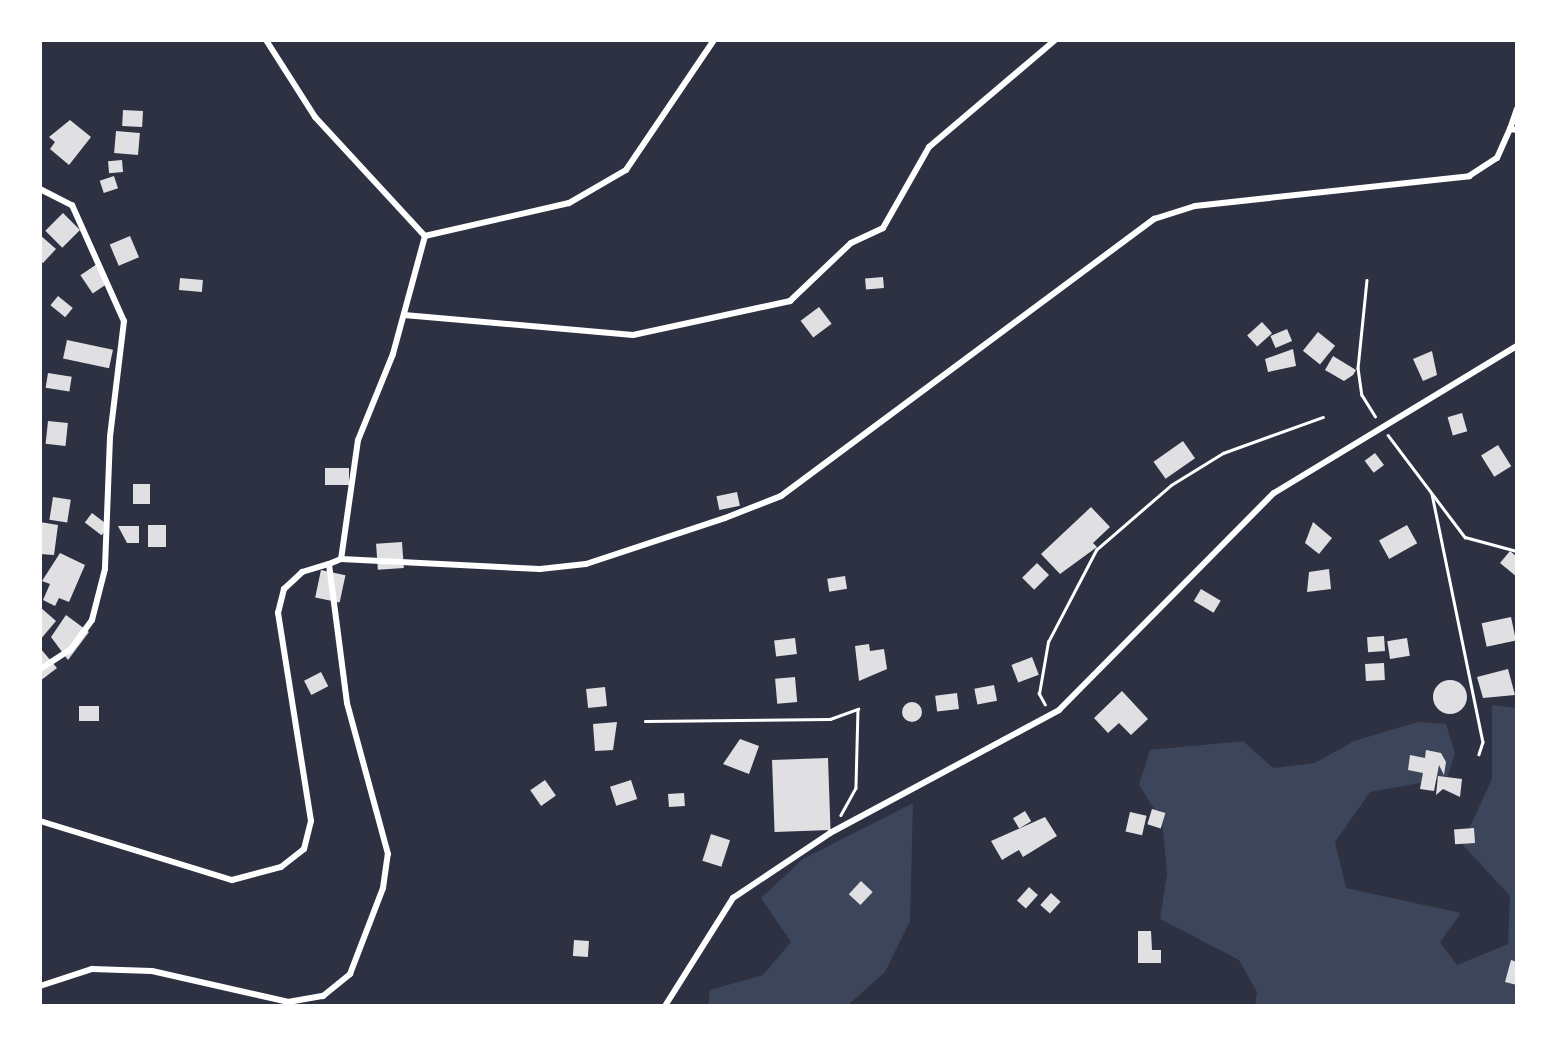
<!DOCTYPE html>
<style>
body{margin:0}
#map{position:relative;width:1557px;height:1046px;overflow:hidden;background:#2d3142;font-family:"Noto Sans",sans-serif}
div>[style]{position:absolute}
.green>*{inset:0;background:#3c4559}
.building>*{inset:0;background:#e0e0e3;transform-origin:0 0}
.round{border-radius:50%}
.path>*{height:2.5px;margin:-1.25px;padding:0 1.25px;transform-origin:1.25px;border-radius:1.25px;background:#fff}
.minor>*{height:6px;margin:-3px;padding:0 3px;transform-origin:3px;border-radius:3px;background:#fff}
span{translate:-50% -50%;white-space:nowrap;text-align:center;line-height:1.15;-webkit-text-stroke:10px #fff;paint-order:stroke}
.frame{position:absolute;inset:0;border:42px solid #fff;pointer-events:none}
</style>
<div id="map">
<div class="green">
<div style="clip-path:polygon(1492px 705px,1517px 708px,1517px 1006px,1255px 1006px,1257px 992px,1239px 960px,1160px 919px,1167px 874px,1162px 821px,1139px 785px,1150px 750px,1243px 741px,1273px 768px,1315px 763px,1354px 741px,1418px 722px,1446px 724px,1455px 753px,1447px 778px,1370px 792px,1335px 842px,1346px 888px,1461px 913px,1440px 942px,1457px 965px,1508px 944px,1510px 896px,1462px 844px,1492px 779px)"></div>
<div style="clip-path:polygon(913px 803px,910px 921px,885px 972px,847px 1006px,708px 1006px,710px 990px,763px 975px,791px 942px,761px 898px,803px 859px)"></div>
</div>
<div class="building">
<div style="left:123px;top:110px;width:20px;height:16px;rotate:3deg"></div>
<div style="clip-path:polygon(70px 120px,91px 137px,69px 165px,50px 149px,55px 142px,49px 137px)"></div>
<div style="left:116px;top:131px;width:24px;height:22px;rotate:5deg"></div>
<div style="left:122px;top:160px;width:12px;height:14px;rotate:85deg"></div>
<div style="left:114px;top:176px;width:13px;height:15px;rotate:72deg"></div>
<div style="left:63px;top:213px;width:24px;height:25px;rotate:45deg"></div>
<div style="clip-path:polygon(40px 235px,56px 249px,43px 263px,40px 261px)"></div>
<div style="left:130px;top:236px;width:23px;height:22px;rotate:67deg"></div>
<div style="left:97px;top:264px;width:22px;height:20px;rotate:56deg"></div>
<div style="left:883px;top:277px;width:11px;height:18px;rotate:85deg"></div>
<div style="left:180px;top:278px;width:23px;height:12px;rotate:5deg"></div>
<div style="left:58px;top:296px;width:19px;height:12px;rotate:39deg"></div>
<div style="left:819px;top:307px;width:21px;height:23px;rotate:53deg"></div>
<div style="left:1262px;top:322px;width:15px;height:20px;rotate:48deg"></div>
<div style="left:1287px;top:329px;width:13px;height:18px;rotate:67deg"></div>
<div style="left:1318px;top:332px;width:22px;height:24px;rotate:39deg"></div>
<div style="left:67px;top:340px;width:47px;height:19px;rotate:12deg"></div>
<div style="clip-path:polygon(1293px 349px,1296px 366px,1268px 372px,1265px 359px)"></div>
<div style="clip-path:polygon(1432px 351px,1437px 375px,1423px 381px,1413px 359px)"></div>
<div style="clip-path:polygon(1333px 356px,1356px 370px,1353px 375px,1344px 381px,1325px 370px)"></div>
<div style="left:48px;top:373px;width:24px;height:15px;rotate:9deg"></div>
<div style="left:1462px;top:413px;width:19px;height:15px;rotate:74deg"></div>
<div style="left:48px;top:421px;width:20px;height:23px;rotate:6deg"></div>
<div style="left:1183px;top:441px;width:21px;height:36px;rotate:55deg"></div>
<div style="left:1498px;top:445px;width:25px;height:20px;rotate:58deg"></div>
<div style="left:1375px;top:453px;width:15px;height:13px;rotate:53deg"></div>
<div style="left:349px;top:468px;width:17px;height:24px;rotate:90deg"></div>
<div style="left:133px;top:484px;width:17px;height:20px"></div>
<div style="left:737px;top:492px;width:14px;height:21px;rotate:78deg"></div>
<div style="left:53px;top:497px;width:18px;height:23px;rotate:9deg"></div>
<div style="clip-path:polygon(1091px 507px,1110px 527px,1093px 543px,1097px 547px,1060px 574px,1041px 554px)"></div>
<div style="left:92px;top:513px;width:21px;height:12px;rotate:37deg"></div>
<div style="clip-path:polygon(40px 522px,58px 525px,54px 555px,40px 554px)"></div>
<div style="clip-path:polygon(1313px 522px,1332px 538px,1319px 554px,1305px 543px)"></div>
<div style="left:148px;top:525px;width:18px;height:22px"></div>
<div style="left:1407px;top:525px;width:21px;height:32px;rotate:61deg"></div>
<div style="clip-path:polygon(118px 526px,139px 526px,139px 543px,127px 543px)"></div>
<div style="left:402px;top:542px;width:26px;height:26px;rotate:86deg"></div>
<div style="clip-path:polygon(1510px 551px,1517px 557px,1517px 577px,1500px 563px)"></div>
<div style="clip-path:polygon(60px 553px,85px 565px,69px 602px,59px 598px,55px 606px,43px 600px,50px 584px,42px 581px)"></div>
<div style="left:1037px;top:563px;width:17px;height:21px;rotate:45deg"></div>
<div style="clip-path:polygon(1329px 569px,1331px 589px,1307px 592px,1309px 572px)"></div>
<div style="left:321px;top:570px;width:25px;height:28px;rotate:12deg"></div>
<div style="left:845px;top:576px;width:13px;height:18px;rotate:81deg"></div>
<div style="left:1201px;top:589px;width:23px;height:14px;rotate:31deg"></div>
<div style="clip-path:polygon(40px 607px,56px 621px,40px 640px)"></div>
<div style="clip-path:polygon(66px 615px,89px 632px,68px 660px,51px 637px)"></div>
<div style="left:1511px;top:617px;width:24px;height:30px;rotate:78deg"></div>
<div style="left:1384px;top:636px;width:15px;height:17px;rotate:86deg"></div>
<div style="left:795px;top:638px;width:16px;height:21px;rotate:83deg"></div>
<div style="left:1407px;top:638px;width:18px;height:20px;rotate:81deg"></div>
<div style="clip-path:polygon(869px 644px,870px 651px,884px 649px,887px 669px,859px 681px,855px 646px)"></div>
<div style="clip-path:polygon(40px 648px,57px 668px,40px 681px)"></div>
<div style="left:1032px;top:657px;width:19px;height:22px;rotate:69deg"></div>
<div style="left:1384px;top:663px;width:17px;height:19px;rotate:87deg"></div>
<div style="clip-path:polygon(1508px 669px,1515px 695px,1483px 698px,1477px 677px)"></div>
<div style="left:321px;top:672px;width:16px;height:19px;rotate:63deg"></div>
<div style="left:795px;top:677px;width:25px;height:20px;rotate:85deg"></div>
<div class="round" style="left:1433px;top:680px;width:34px;height:34px"></div>
<div style="left:994px;top:685px;width:16px;height:20px;rotate:79deg"></div>
<div style="left:605px;top:687px;width:19px;height:19px;rotate:84deg"></div>
<div style="clip-path:polygon(1122px 691px,1148px 719px,1131px 735px,1119px 723px,1108px 733px,1094px 718px)"></div>
<div style="left:957px;top:693px;width:16px;height:22px;rotate:83deg"></div>
<div class="round" style="left:902px;top:702px;width:20px;height:20px"></div>
<div style="left:79px;top:706px;width:20px;height:15px"></div>
<div style="clip-path:polygon(617px 722px,613px 750px,595px 751px,593px 724px)"></div>
<div style="clip-path:polygon(740px 739px,759px 746px,749px 774px,723px 764px)"></div>
<div style="clip-path:polygon(1426px 750px,1441px 753px,1446px 762px,1444px 775px,1439px 765px,1434px 791px,1420px 789px,1423px 773px,1408px 770px,1410px 755px,1425px 758px)"></div>
<div style="left:828px;top:758px;width:72px;height:56px;rotate:88deg"></div>
<div style="clip-path:polygon(1438px 776px,1462px 779px,1460px 797px,1443px 789px,1436px 795px)"></div>
<div style="left:545px;top:780px;width:19px;height:18px;rotate:55deg"></div>
<div style="left:631px;top:780px;width:20px;height:22px;rotate:72deg"></div>
<div style="left:684px;top:793px;width:13px;height:16px;rotate:86deg"></div>
<div style="left:1152px;top:809px;width:14px;height:16px;rotate:17deg"></div>
<div style="left:1025px;top:811px;width:12px;height:14px;rotate:59deg"></div>
<div style="left:1130px;top:812px;width:17px;height:20px;rotate:13deg"></div>
<div style="clip-path:polygon(1045px 817px,1057px 836px,1023px 857px,1019px 850px,1002px 860px,991px 841px)"></div>
<div style="left:1474px;top:828px;width:15px;height:20px;rotate:86deg"></div>
<div style="left:711px;top:834px;width:20px;height:28px;rotate:18deg"></div>
<div style="left:861px;top:881px;width:16px;height:18px;rotate:43deg"></div>
<div style="left:1029px;top:887px;width:12px;height:18px;rotate:42deg"></div>
<div style="left:1051px;top:893px;width:13px;height:16px;rotate:42deg"></div>
<div style="clip-path:polygon(1138px 931px,1151px 931px,1152px 950px,1161px 950px,1161px 963px,1138px 963px)"></div>
<div style="left:574px;top:940px;width:15px;height:16px;rotate:4deg"></div>
<div style="clip-path:polygon(1511px 960px,1517px 962px,1517px 985px,1505px 982px)"></div>
</div>
<div class="path">
<div style="left:1367px;top:280px;width:88px;rotate:95.8deg"></div>
<div style="left:1358px;top:368px;width:27px;rotate:82deg"></div>
<div style="left:1362px;top:395px;width:25px;rotate:58deg"></div>
<div style="left:1388px;top:435px;width:128px;rotate:53deg"></div>
<div style="left:1465px;top:537px;width:54px;rotate:15.1deg"></div>
<div style="left:1432px;top:494px;width:253px;rotate:78.4deg"></div>
<div style="left:1483px;top:742px;width:13px;rotate:108deg"></div>
<div style="left:1045px;top:705px;width:13px;rotate:-119deg"></div>
<div style="left:1039px;top:694px;width:53px;rotate:-80.2deg"></div>
<div style="left:1048px;top:642px;width:104px;rotate:-62.4deg"></div>
<div style="left:1096px;top:550px;width:99px;rotate:-40.9deg"></div>
<div style="left:1171px;top:485px;width:61px;rotate:-31.6deg"></div>
<div style="left:1223px;top:453px;width:106px;rotate:-19.8deg"></div>
<div style="left:645px;top:721px;width:185px;rotate:-0.6deg"></div>
<div style="left:830px;top:719px;width:30px;rotate:-20deg"></div>
<div style="left:858px;top:709px;width:79px;rotate:91.5deg"></div>
<div style="left:856px;top:788px;width:31px;rotate:119deg"></div>
</div>
<div class="minor">
<div style="left:266px;top:40px;width:91px;rotate:57.5deg"></div>
<div style="left:315px;top:117px;width:162px;rotate:47.3deg"></div>
<div style="left:714px;top:40px;width:157px;rotate:124.1deg"></div>
<div style="left:626px;top:170px;width:66px;rotate:149.9deg"></div>
<div style="left:569px;top:203px;width:148px;rotate:167.1deg"></div>
<div style="left:425px;top:236px;width:122px;rotate:105.2deg"></div>
<div style="left:393px;top:354px;width:93px;rotate:112.1deg"></div>
<div style="left:358px;top:440px;width:120px;rotate:98.1deg"></div>
<div style="left:341px;top:559px;width:199px;rotate:2.9deg"></div>
<div style="left:540px;top:569px;width:46px;rotate:-6.2deg"></div>
<div style="left:586px;top:564px;width:146px;rotate:-18.3deg"></div>
<div style="left:725px;top:518px;width:60px;rotate:-21.4deg"></div>
<div style="left:781px;top:496px;width:465px;rotate:-36.6deg"></div>
<div style="left:1154px;top:219px;width:43px;rotate:-17.6deg"></div>
<div style="left:1195px;top:206px;width:276px;rotate:-6.2deg"></div>
<div style="left:1469px;top:176px;width:33px;rotate:-33deg"></div>
<div style="left:1497px;top:158px;width:32px;rotate:-66deg"></div>
<div style="left:1510px;top:129px;width:7px;rotate:8deg"></div>
<div style="left:1510px;top:129px;width:21px;rotate:-71deg"></div>
<div style="left:40px;top:189px;width:36px;rotate:27deg"></div>
<div style="left:72px;top:205px;width:127px;rotate:65.9deg"></div>
<div style="left:124px;top:321px;width:117px;rotate:96.9deg"></div>
<div style="left:110px;top:437px;width:132px;rotate:92.2deg"></div>
<div style="left:105px;top:569px;width:53px;rotate:104.3deg"></div>
<div style="left:92px;top:620px;width:36px;rotate:126deg"></div>
<div style="left:71px;top:649px;width:37px;rotate:147deg"></div>
<div style="left:404px;top:315px;width:230px;rotate:5deg"></div>
<div style="left:633px;top:335px;width:161px;rotate:-12.2deg"></div>
<div style="left:790px;top:301px;width:84px;rotate:-43.6deg"></div>
<div style="left:851px;top:243px;width:35px;rotate:-25deg"></div>
<div style="left:883px;top:228px;width:93px;rotate:-60.4deg"></div>
<div style="left:929px;top:147px;width:165px;rotate:-40.3deg"></div>
<div style="left:40px;top:821px;width:201px;rotate:17.1deg"></div>
<div style="left:232px;top:880px;width:51px;rotate:-14.9deg"></div>
<div style="left:281px;top:867px;width:29px;rotate:-38deg"></div>
<div style="left:304px;top:849px;width:29px;rotate:-76deg"></div>
<div style="left:311px;top:821px;width:211px;rotate:-99deg"></div>
<div style="left:278px;top:613px;width:25px;rotate:-76deg"></div>
<div style="left:284px;top:589px;width:25px;rotate:-43deg"></div>
<div style="left:302px;top:572px;width:28px;rotate:-17deg"></div>
<div style="left:40px;top:986px;width:55px;rotate:-18.1deg"></div>
<div style="left:92px;top:969px;width:60px;rotate:1.9deg"></div>
<div style="left:152px;top:971px;width:139px;rotate:12.8deg"></div>
<div style="left:288px;top:1002px;width:36px;rotate:-10deg"></div>
<div style="left:323px;top:996px;width:35px;rotate:-39deg"></div>
<div style="left:350px;top:974px;width:92px;rotate:-69deg"></div>
<div style="left:383px;top:888px;width:34px;rotate:-82deg"></div>
<div style="left:388px;top:854px;width:156px;rotate:-105.2deg"></div>
<div style="left:347px;top:703px;width:140px;rotate:-97.4deg"></div>
<div style="left:329px;top:564px;width:13px;rotate:-23deg"></div>
<div style="left:665px;top:1006px;width:128px;rotate:-57.8deg"></div>
<div style="left:733px;top:898px;width:117px;rotate:-33.8deg"></div>
<div style="left:830px;top:833px;width:260px;rotate:-28.2deg"></div>
<div style="left:1059px;top:710px;width:305px;rotate:-45.3deg"></div>
<div style="left:1274px;top:493px;width:284px;rotate:-31.2deg"></div>
</div>
<div class="frame"></div>
</div>
